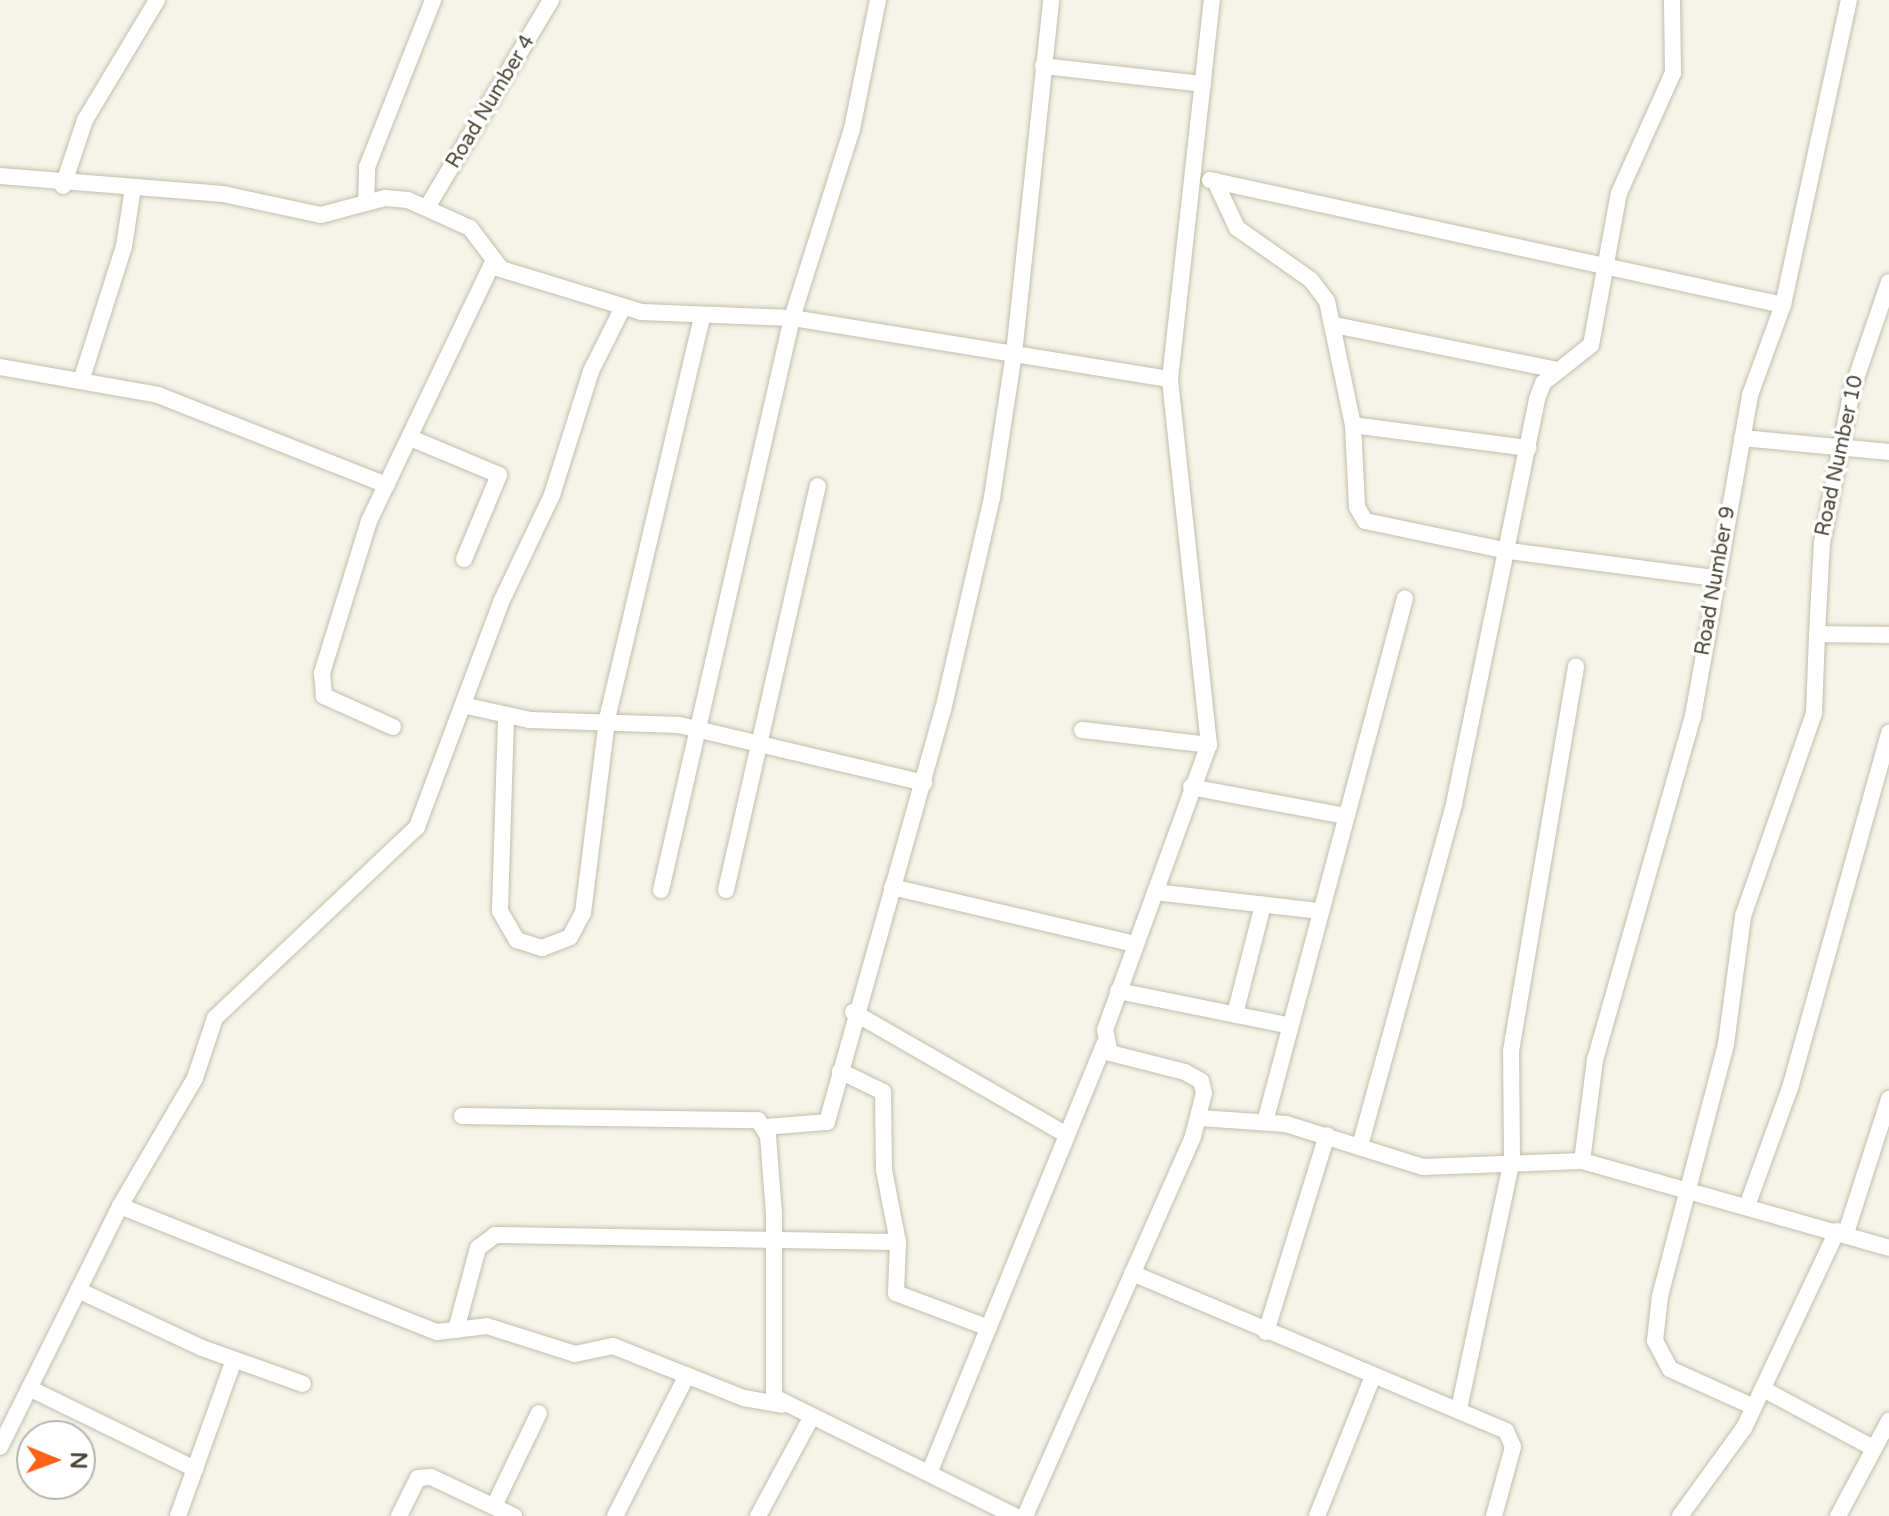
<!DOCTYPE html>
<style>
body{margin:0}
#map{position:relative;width:1889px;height:1516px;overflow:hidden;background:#f5f4e9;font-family:"Varela Round",sans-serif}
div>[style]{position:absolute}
.roads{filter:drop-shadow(0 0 2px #c2beab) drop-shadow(0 0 2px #c2beab)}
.street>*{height:16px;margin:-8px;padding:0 8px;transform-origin:8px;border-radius:8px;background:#fff}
span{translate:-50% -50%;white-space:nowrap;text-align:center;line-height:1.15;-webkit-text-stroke:7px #fff;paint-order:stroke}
.street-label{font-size:20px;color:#4a4636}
.north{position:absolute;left:16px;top:1420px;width:80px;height:80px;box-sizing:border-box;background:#fff;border:2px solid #b7b5af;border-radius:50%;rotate:91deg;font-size:22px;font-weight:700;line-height:32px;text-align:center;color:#4a4636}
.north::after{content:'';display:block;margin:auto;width:28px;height:36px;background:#ff6216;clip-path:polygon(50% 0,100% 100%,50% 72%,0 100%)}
</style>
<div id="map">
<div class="roads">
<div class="street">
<div style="left:1043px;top:66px;width:161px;rotate:6.4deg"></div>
<div style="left:0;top:176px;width:224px;rotate:4.6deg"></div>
<div style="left:223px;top:194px;width:100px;rotate:12.1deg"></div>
<div style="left:321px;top:215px;width:66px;rotate:-14.9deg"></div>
<div style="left:385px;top:198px;width:23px;rotate:5deg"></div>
<div style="left:408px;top:200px;width:68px;rotate:24.3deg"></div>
<div style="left:470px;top:228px;width:48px;rotate:52.7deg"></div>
<div style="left:1210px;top:180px;width:586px;rotate:12.31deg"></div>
<div style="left:1215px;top:181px;width:52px;rotate:64.9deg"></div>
<div style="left:1237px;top:228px;width:90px;rotate:35.1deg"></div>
<div style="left:1311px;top:280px;width:26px;rotate:53deg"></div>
<div style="left:1327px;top:301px;width:127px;rotate:78.2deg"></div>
<div style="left:1353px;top:425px;width:82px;rotate:87.2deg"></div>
<div style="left:1357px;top:507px;width:16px;rotate:60deg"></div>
<div style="left:1365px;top:521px;width:147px;rotate:11.8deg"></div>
<div style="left:1509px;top:551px;width:208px;rotate:7.5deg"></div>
<div style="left:63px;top:186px;width:70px;rotate:-71.6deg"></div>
<div style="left:85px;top:120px;width:140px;rotate:-59deg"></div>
<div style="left:366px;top:202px;width:35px;rotate:-88deg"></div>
<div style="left:367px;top:167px;width:180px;rotate:-68.4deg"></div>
<div style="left:429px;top:204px;width:238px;rotate:-59.1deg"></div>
<div style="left:1334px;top:325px;width:228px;rotate:11.4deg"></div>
<div style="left:0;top:367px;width:160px;rotate:10deg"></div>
<div style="left:158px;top:395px;width:246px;rotate:21.5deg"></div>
<div style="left:81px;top:381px;width:142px;rotate:-72.3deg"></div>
<div style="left:124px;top:246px;width:59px;rotate:-81.2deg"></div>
<div style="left:1353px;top:425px;width:177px;rotate:7.5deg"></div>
<div style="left:1742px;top:438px;width:148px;rotate:5.4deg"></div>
<div style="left:413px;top:439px;width:93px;rotate:22.7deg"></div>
<div style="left:499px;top:475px;width:91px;rotate:112.6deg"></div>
<div style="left:1817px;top:634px;width:91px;rotate:-86.9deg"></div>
<div style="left:1822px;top:543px;width:156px;rotate:-78.9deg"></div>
<div style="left:1852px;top:390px;width:114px;rotate:-71.1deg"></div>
<div style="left:467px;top:706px;width:65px;rotate:12.5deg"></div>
<div style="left:530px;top:720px;width:149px;rotate:1.9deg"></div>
<div style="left:679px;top:725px;width:252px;rotate:13.3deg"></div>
<div style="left:506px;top:718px;width:193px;rotate:91.8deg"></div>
<div style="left:500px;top:911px;width:34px;rotate:60deg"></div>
<div style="left:517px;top:940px;width:26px;rotate:18deg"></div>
<div style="left:542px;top:948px;width:30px;rotate:-21deg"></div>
<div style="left:570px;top:937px;width:27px;rotate:-62deg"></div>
<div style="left:583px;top:913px;width:195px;rotate:-82.9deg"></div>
<div style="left:607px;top:719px;width:413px;rotate:-76.7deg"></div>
<div style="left:393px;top:727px;width:76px;rotate:-155.8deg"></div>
<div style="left:324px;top:696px;width:23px;rotate:-95deg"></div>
<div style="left:322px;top:673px;width:159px;rotate:-72.8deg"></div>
<div style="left:369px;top:521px;width:283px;rotate:-64.4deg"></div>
<div style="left:491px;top:266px;width:157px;rotate:17deg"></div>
<div style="left:641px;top:312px;width:151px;rotate:2.3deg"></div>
<div style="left:792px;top:318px;width:383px;rotate:9.2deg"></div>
<div style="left:1082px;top:730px;width:128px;rotate:6.7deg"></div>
<div style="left:1191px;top:787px;width:158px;rotate:10.6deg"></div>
<div style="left:892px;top:887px;width:250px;rotate:13.2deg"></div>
<div style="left:661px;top:890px;width:587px;rotate:-77.1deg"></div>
<div style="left:792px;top:318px;width:198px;rotate:-72.4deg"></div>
<div style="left:852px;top:129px;width:132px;rotate:-78.6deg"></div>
<div style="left:726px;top:890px;width:414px;rotate:-77.2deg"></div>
<div style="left:1155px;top:892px;width:164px;rotate:6.6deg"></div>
<div style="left:1118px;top:991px;width:172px;rotate:11.4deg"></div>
<div style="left:853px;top:1012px;width:247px;rotate:29.9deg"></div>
<div style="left:1235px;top:1014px;width:113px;rotate:-75.6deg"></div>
<div style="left:840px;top:1071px;width:48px;rotate:26deg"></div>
<div style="left:883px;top:1092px;width:78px;rotate:89.3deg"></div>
<div style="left:884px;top:1170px;width:73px;rotate:79deg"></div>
<div style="left:898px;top:1242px;width:51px;rotate:92.2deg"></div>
<div style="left:896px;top:1293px;width:99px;rotate:20.6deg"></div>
<div style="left:462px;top:1116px;width:296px;rotate:0.8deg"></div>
<div style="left:758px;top:1120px;width:19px;rotate:58deg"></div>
<div style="left:768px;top:1136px;width:78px;rotate:85.6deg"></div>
<div style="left:774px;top:1214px;width:183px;rotate:90deg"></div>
<div style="left:774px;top:1397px;width:269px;rotate:26.3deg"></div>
<div style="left:1200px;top:1118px;width:86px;rotate:4deg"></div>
<div style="left:1286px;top:1124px;width:144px;rotate:17.4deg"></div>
<div style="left:1423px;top:1167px;width:159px;rotate:-2.2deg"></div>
<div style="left:1582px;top:1161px;width:319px;rotate:15.8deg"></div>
<div style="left:1265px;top:1122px;width:542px;rotate:-75.04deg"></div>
<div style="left:765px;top:1127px;width:62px;rotate:-4.6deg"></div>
<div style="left:827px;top:1122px;width:428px;rotate:-74.3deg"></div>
<div style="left:943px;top:710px;width:219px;rotate:-77deg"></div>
<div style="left:992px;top:497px;width:145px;rotate:-81.3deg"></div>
<div style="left:1014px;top:354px;width:356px;rotate:-84deg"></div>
<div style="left:1360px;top:1146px;width:355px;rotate:-74.6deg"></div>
<div style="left:1454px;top:804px;width:413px;rotate:-78.4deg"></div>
<div style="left:1537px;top:399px;width:17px;rotate:-69deg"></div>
<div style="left:1543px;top:383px;width:61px;rotate:-38.4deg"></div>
<div style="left:1591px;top:345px;width:155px;rotate:-79.6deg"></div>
<div style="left:1619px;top:193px;width:132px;rotate:-65.8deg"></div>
<div style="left:1673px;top:73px;width:73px;rotate:-90.8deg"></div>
<div style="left:1582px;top:1161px;width:102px;rotate:-82.7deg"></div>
<div style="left:1595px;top:1060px;width:358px;rotate:-74.1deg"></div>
<div style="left:1693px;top:716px;width:326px;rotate:-79.9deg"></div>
<div style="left:1750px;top:395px;width:96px;rotate:-69.9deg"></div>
<div style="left:1783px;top:305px;width:312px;rotate:-77.8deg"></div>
<div style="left:120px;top:1206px;width:341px;rotate:21.7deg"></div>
<div style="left:437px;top:1332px;width:50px;rotate:-6.8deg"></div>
<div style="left:487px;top:1326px;width:92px;rotate:17.7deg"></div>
<div style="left:575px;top:1354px;width:39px;rotate:-12deg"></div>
<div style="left:613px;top:1346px;width:141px;rotate:21.7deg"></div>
<div style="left:744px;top:1398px;width:39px;rotate:10deg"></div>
<div style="left:1747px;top:1206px;width:126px;rotate:-70deg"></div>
<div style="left:1790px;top:1088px;width:369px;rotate:-74.4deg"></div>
<div style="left:1846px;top:1233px;width:141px;rotate:-72.2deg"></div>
<div style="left:1132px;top:1273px;width:406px;rotate:22.9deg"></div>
<div style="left:1506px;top:1431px;width:17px;rotate:66deg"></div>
<div style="left:1513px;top:1447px;width:72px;rotate:105.4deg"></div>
<div style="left:78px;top:1290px;width:137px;rotate:25.1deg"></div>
<div style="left:202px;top:1348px;width:107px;rotate:19.6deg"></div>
<div style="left:456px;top:1330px;width:85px;rotate:-75deg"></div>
<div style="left:478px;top:1248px;width:21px;rotate:-37deg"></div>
<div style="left:495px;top:1235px;width:403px;rotate:1deg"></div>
<div style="left:1266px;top:1332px;width:206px;rotate:-72.8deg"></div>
<div style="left:29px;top:1388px;width:185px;rotate:26deg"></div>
<div style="left:1763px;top:1389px;width:125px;rotate:28.2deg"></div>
<div style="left:1754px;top:1407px;width:92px;rotate:-155.7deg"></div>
<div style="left:1670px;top:1369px;width:32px;rotate:-118deg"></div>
<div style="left:1655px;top:1341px;width:45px;rotate:-83.7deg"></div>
<div style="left:1660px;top:1296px;width:260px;rotate:-75.3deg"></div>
<div style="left:1726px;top:1044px;width:129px;rotate:-82.4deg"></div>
<div style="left:1743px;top:916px;width:215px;rotate:-70.7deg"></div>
<div style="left:1814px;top:713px;width:79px;rotate:-87.8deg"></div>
<div style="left:1817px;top:634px;width:72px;rotate:0.8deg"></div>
<div style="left:1459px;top:1409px;width:256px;rotate:-78deg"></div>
<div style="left:1512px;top:1159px;width:108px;rotate:-90.5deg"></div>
<div style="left:1511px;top:1051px;width:390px;rotate:-80.4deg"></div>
<div style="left:0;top:1447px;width:269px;rotate:-63.5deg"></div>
<div style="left:120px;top:1206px;width:148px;rotate:-59.6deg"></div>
<div style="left:195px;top:1078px;width:63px;rotate:-71.6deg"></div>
<div style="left:215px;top:1018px;width:278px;rotate:-43.4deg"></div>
<div style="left:417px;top:827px;width:240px;rotate:-69.5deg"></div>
<div style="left:501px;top:602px;width:119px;rotate:-64.5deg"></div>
<div style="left:552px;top:495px;width:130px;rotate:-72.5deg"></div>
<div style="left:591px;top:371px;width:72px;rotate:-63.4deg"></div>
<div style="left:930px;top:1471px;width:462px;rotate:-67.8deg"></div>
<div style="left:494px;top:1506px;width:103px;rotate:-64.2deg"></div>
<div style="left:178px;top:1516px;width:166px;rotate:-70.3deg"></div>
<div style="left:399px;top:1516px;width:42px;rotate:-63.4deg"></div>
<div style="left:418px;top:1478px;width:13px;rotate:-4deg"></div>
<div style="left:431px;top:1477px;width:92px;rotate:25.2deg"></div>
<div style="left:615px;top:1516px;width:158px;rotate:-62.9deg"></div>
<div style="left:758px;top:1516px;width:111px;rotate:-61.6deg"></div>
<div style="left:1025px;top:1516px;width:415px;rotate:-66.1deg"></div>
<div style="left:1193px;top:1136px;width:44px;rotate:-75.7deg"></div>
<div style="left:1204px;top:1093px;width:12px;rotate:-104deg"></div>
<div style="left:1201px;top:1081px;width:18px;rotate:-151deg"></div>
<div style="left:1185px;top:1072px;width:77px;rotate:-165.8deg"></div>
<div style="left:1110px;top:1053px;width:24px;rotate:-102deg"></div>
<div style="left:1105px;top:1030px;width:303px;rotate:-70deg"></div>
<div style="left:1209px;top:745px;width:368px;rotate:-96.1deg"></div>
<div style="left:1170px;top:379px;width:381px;rotate:-83.7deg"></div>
<div style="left:1317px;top:1516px;width:151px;rotate:-68.2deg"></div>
<div style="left:1680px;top:1516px;width:109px;rotate:-54deg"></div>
<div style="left:1744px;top:1428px;width:218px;rotate:-64.7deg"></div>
<div style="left:1838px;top:1516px;width:108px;rotate:-61.8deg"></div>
</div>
</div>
<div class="street-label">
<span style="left:491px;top:102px;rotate:-59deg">Road Number 4</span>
<span style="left:1840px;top:456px;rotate:-78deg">Road Number 10</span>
<span style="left:1716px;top:581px;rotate:-80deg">Road Number 9</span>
</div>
<div class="north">N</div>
</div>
